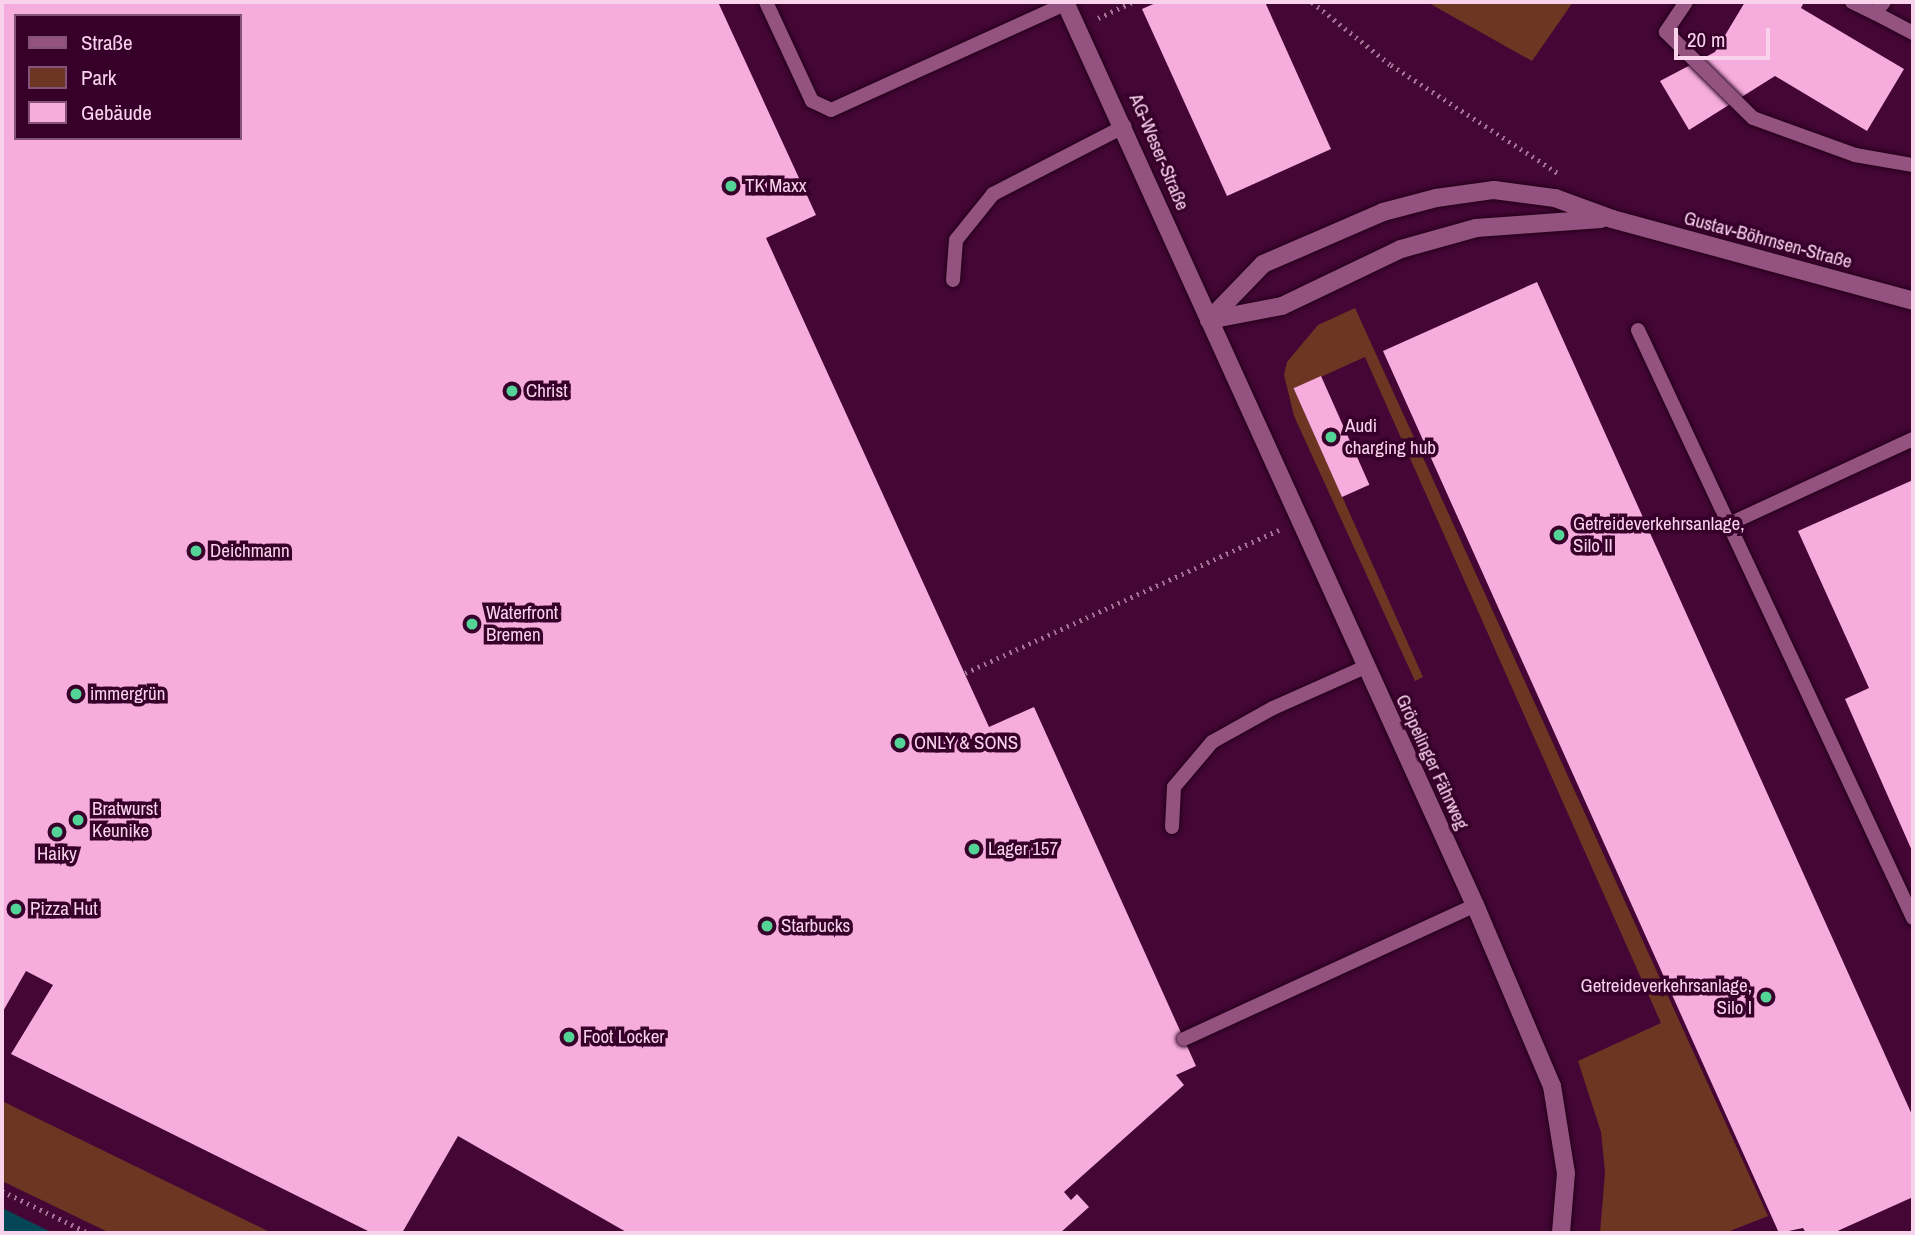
<!DOCTYPE html>
<meta charset="utf-8">
<style>
body{margin:0}
#map{position:relative;width:1915px;height:1235px;overflow:hidden;background:#430635;font-family:"Archivo Narrow",sans-serif}
div>[style]{position:absolute}
.green>*{inset:0;background:#6d3623}
.water>*{inset:0;background:#064757}
.building>*{inset:0;background:#f6adde;transform-origin:0 0}
.path>*{height:4.5px;margin-top:-2.25px;transform-origin:0;background:repeating-linear-gradient(90deg,#a37295 0 2px,transparent 0 7px)}
.roads{filter:drop-shadow(0 0 2px #23001a) drop-shadow(0 0 2px #23001a)}
.lane>*{height:14px;margin:-7px;padding:0 7px;transform-origin:7px;border-radius:7px;background:#93527f}
.street>*{height:18px;margin:-9px;padding:0 9px;transform-origin:9px;border-radius:9px;background:#93527f}
.dots>*{width:19px;height:19px;translate:-50% -50%;box-sizing:border-box;border:4px solid #37002b;border-radius:50%}
span{translate:-50% -50%;white-space:nowrap;text-align:center;line-height:1.15;-webkit-text-stroke:7px #37002b;paint-order:stroke}
.street-label{font-size:19px;color:#f8d3eb}
.poi-label{font-size:19px;color:#f8d3eb}
.left{translate:0 -50%;text-align:left}
.right{translate:-100% -50%;text-align:right}
.frame{position:absolute;inset:0;border:4px solid #f8d3eb;pointer-events:none}
.legend{position:absolute;left:14px;top:14px;width:228px;height:126px;box-sizing:border-box;background:#37002b;border:2px solid #845478;margin:0;padding:9px 12px;list-style:none;font-size:21px;color:#f8d3eb}
.legend li{display:flex;align-items:center;gap:14px;height:35px}
.legend b{width:35px;border:2px solid #845478}
.scale{position:absolute;left:1674px;top:28px;width:96px;height:32px;box-sizing:border-box;border:4px solid #f8d3eb;border-top:0;padding-left:9px;font-size:21px;line-height:24px;white-space:nowrap;color:#f8d3eb;-webkit-text-stroke:5px #37002b;paint-order:stroke}
</style>
<div id="map">
<div class="green">
<div style="clip-path:polygon(1427px 2px,1573px 2px,1532px 61px)"></div>
<div style="clip-path:polygon(1355px 308px,1768px 1216px,1725px 1233px,1600px 1233px,1605px 1172px,1601px 1132px,1578px 1061px,1661px 1023px,1365px 357px,1294px 389px,1423px 677px,1415px 681px,1294px 416px,1284px 375px,1287px 362px,1318px 325px)"></div>
<div style="clip-path:polygon(2px 1102px,2px 1101px,272px 1233px,110px 1233px,2px 1181px)"></div>
</div>
<div class="water">
<div style="clip-path:polygon(2px 1208px,53px 1233px,2px 1233px)"></div>
</div>
<div class="building">
<div style="clip-path:polygon(evenodd,2px 2px,718px 2px,816px 215px,766px 238px,989px 727px,1034px 707px,1196px 1066px,1176px 1075px,1184px 1085px,1064px 1192px,1071px 1200px,1077px 1194px,1089px 1207px,1060px 1233px,628px 1233px,458px 1136px,402px 1233px,372px 1233px,11px 1054px,53px 985px,26px 971px,2px 1013px,2px 2px,16px 16px,240px 16px,240px 138px,16px 138px,16px 16px)"></div>
<div style="clip-path:polygon(1158px 2px,1265px 2px,1331px 149px,1227px 196px,1142px 9px)"></div>
<div style="clip-path:polygon(1745px 2px,1804px 2px,1801px 8px,1904px 69px,1867px 131px,1775px 76px,1689px 130px,1660px 81px,1715px 52px)"></div>
<div style="clip-path:polygon(1537px 282px,1913px 1117px,1913px 1197px,1833px 1233px,1806px 1233px,1803px 1228px,1779px 1233px,1383px 351px)"></div>
<div style="left:1321px;top:376px;width:119px;height:30px;rotate:66deg"></div>
<div style="clip-path:polygon(1913px 480px,1913px 853px,1845px 699px,1869px 688px,1798px 531px)"></div>
</div>
<div class="path">
<div style="left:1312px;top:2px;width:101px;rotate:38.6deg"></div>
<div style="left:1391px;top:65px;width:199px;rotate:32.9deg"></div>
<div style="left:1098px;top:18px;width:38px;rotate:-25deg"></div>
<div style="left:965px;top:673px;width:345px;rotate:-24.5deg"></div>
<div style="left:2px;top:1191px;width:97px;rotate:25.8deg"></div>
</div>
<div class="roads">
<div class="lane">
<div style="left:766px;top:2px;width:109px;rotate:65.1deg"></div>
<div style="left:812px;top:101px;width:21px;rotate:25deg"></div>
<div style="left:831px;top:110px;width:259px;rotate:-24.4deg"></div>
<div style="left:1686px;top:2px;width:36px;rotate:124deg"></div>
<div style="left:1666px;top:32px;width:122px;rotate:44.7deg"></div>
<div style="left:1753px;top:118px;width:109px;rotate:19.9deg"></div>
<div style="left:1855px;top:155px;width:59px;rotate:9.8deg"></div>
<div style="left:1852px;top:2px;width:25px;rotate:26deg"></div>
<div style="left:1875px;top:13px;width:14px;rotate:-51deg"></div>
<div style="left:1875px;top:13px;width:43px;rotate:27.8deg"></div>
<div style="left:953px;top:280px;width:40px;rotate:-85.7deg"></div>
<div style="left:956px;top:240px;width:59px;rotate:-51.2deg"></div>
<div style="left:993px;top:194px;width:148px;rotate:-27.3deg"></div>
<div style="left:1638px;top:330px;width:649px;rotate:64.94deg"></div>
<div style="left:1729px;top:524px;width:203px;rotate:-24.8deg"></div>
<div style="left:1172px;top:827px;width:40px;rotate:-87.1deg"></div>
<div style="left:1174px;top:787px;width:59px;rotate:-49.8deg"></div>
<div style="left:1212px;top:742px;width:70px;rotate:-29.1deg"></div>
<div style="left:1273px;top:708px;width:101px;rotate:-24deg"></div>
<div style="left:1184px;top:1039px;width:320px;rotate:-24.7deg"></div>
</div>
<div class="street">
<div style="left:1065px;top:2px;width:992px;rotate:65.58deg"></div>
<div style="left:1475px;top:905px;width:197px;rotate:67deg"></div>
<div style="left:1552px;top:1086px;width:88px;rotate:80.9deg"></div>
<div style="left:1566px;top:1173px;width:60px;rotate:94.8deg"></div>
<div style="left:1209px;top:320px;width:78px;rotate:-46deg"></div>
<div style="left:1263px;top:264px;width:131px;rotate:-23.4deg"></div>
<div style="left:1383px;top:212px;width:55px;rotate:-14.8deg"></div>
<div style="left:1436px;top:198px;width:59px;rotate:-7.9deg"></div>
<div style="left:1494px;top:190px;width:62px;rotate:7.5deg"></div>
<div style="left:1555px;top:198px;width:61px;rotate:20.2deg"></div>
<div style="left:1612px;top:219px;width:312px;rotate:15.2deg"></div>
<div style="left:1209px;top:320px;width:74px;rotate:-10.9deg"></div>
<div style="left:1282px;top:306px;width:132px;rotate:-25.6deg"></div>
<div style="left:1401px;top:249px;width:78px;rotate:-15.6deg"></div>
<div style="left:1476px;top:228px;width:125px;rotate:-4.1deg"></div>
</div>
</div>
<div class="dots">
<div style="left:731px;top:186px;background:#54d396"></div>
<div style="left:512px;top:391px;background:#54d396"></div>
<div style="left:1331px;top:437px;background:#54d396"></div>
<div style="left:1559px;top:535px;background:#54d396"></div>
<div style="left:196px;top:551px;background:#54d396"></div>
<div style="left:472px;top:624px;background:#54d396"></div>
<div style="left:76px;top:694px;background:#54d396"></div>
<div style="left:900px;top:743px;background:#54d396"></div>
<div style="left:78px;top:820px;background:#54d396"></div>
<div style="left:57px;top:832px;background:#54d396"></div>
<div style="left:974px;top:849px;background:#54d396"></div>
<div style="left:16px;top:909px;background:#54d396"></div>
<div style="left:767px;top:926px;background:#54d396"></div>
<div style="left:1766px;top:997px;background:#54d396"></div>
<div style="left:569px;top:1037px;background:#54d396"></div>
</div>
<div class="street-label">
<span style="left:1159px;top:152px;rotate:67deg">AG-Weser-Straße</span>
<span style="left:1768px;top:240px;rotate:15deg">Gustav-Böhrnsen-Straße</span>
<span style="left:1432px;top:762px;rotate:65deg">Gröpelinger Fährweg</span>
</div>
<div class="poi-label">
<span class="left" style="left:745px;top:186px">TK Maxx</span>
<span class="left" style="left:526px;top:391px">Christ</span>
<span class="left" style="left:1345px;top:437px">Audi<br>charging hub</span>
<span class="left" style="left:1573px;top:535px">Getreideverkehrsanlage,<br>Silo II</span>
<span class="left" style="left:210px;top:551px">Deichmann</span>
<span class="left" style="left:486px;top:624px">Waterfront<br>Bremen</span>
<span class="left" style="left:90px;top:694px">immergrün</span>
<span class="left" style="left:914px;top:743px">ONLY &amp; SONS</span>
<span class="left" style="left:92px;top:820px">Bratwurst<br>Keunike</span>
<span class="left" style="left:988px;top:849px">Lager 157</span>
<span style="left:57px;top:854px">Haiky</span>
<span class="left" style="left:30px;top:909px">Pizza Hut</span>
<span class="left" style="left:781px;top:926px">Starbucks</span>
<span class="right" style="left:1752px;top:997px">Getreideverkehrsanlage,<br>Silo I</span>
<span class="left" style="left:583px;top:1037px">Foot Locker</span>
</div>
<div class="frame"></div>
<ul class="legend">
<li><b style="height:9px;background:#93527f"></b>Straße</li>
<li><b style="height:19px;background:#6d3623"></b>Park</li>
<li><b style="height:19px;background:#f6adde"></b>Gebäude</li>
</ul>
<div class="scale">20 m</div>
</div>
